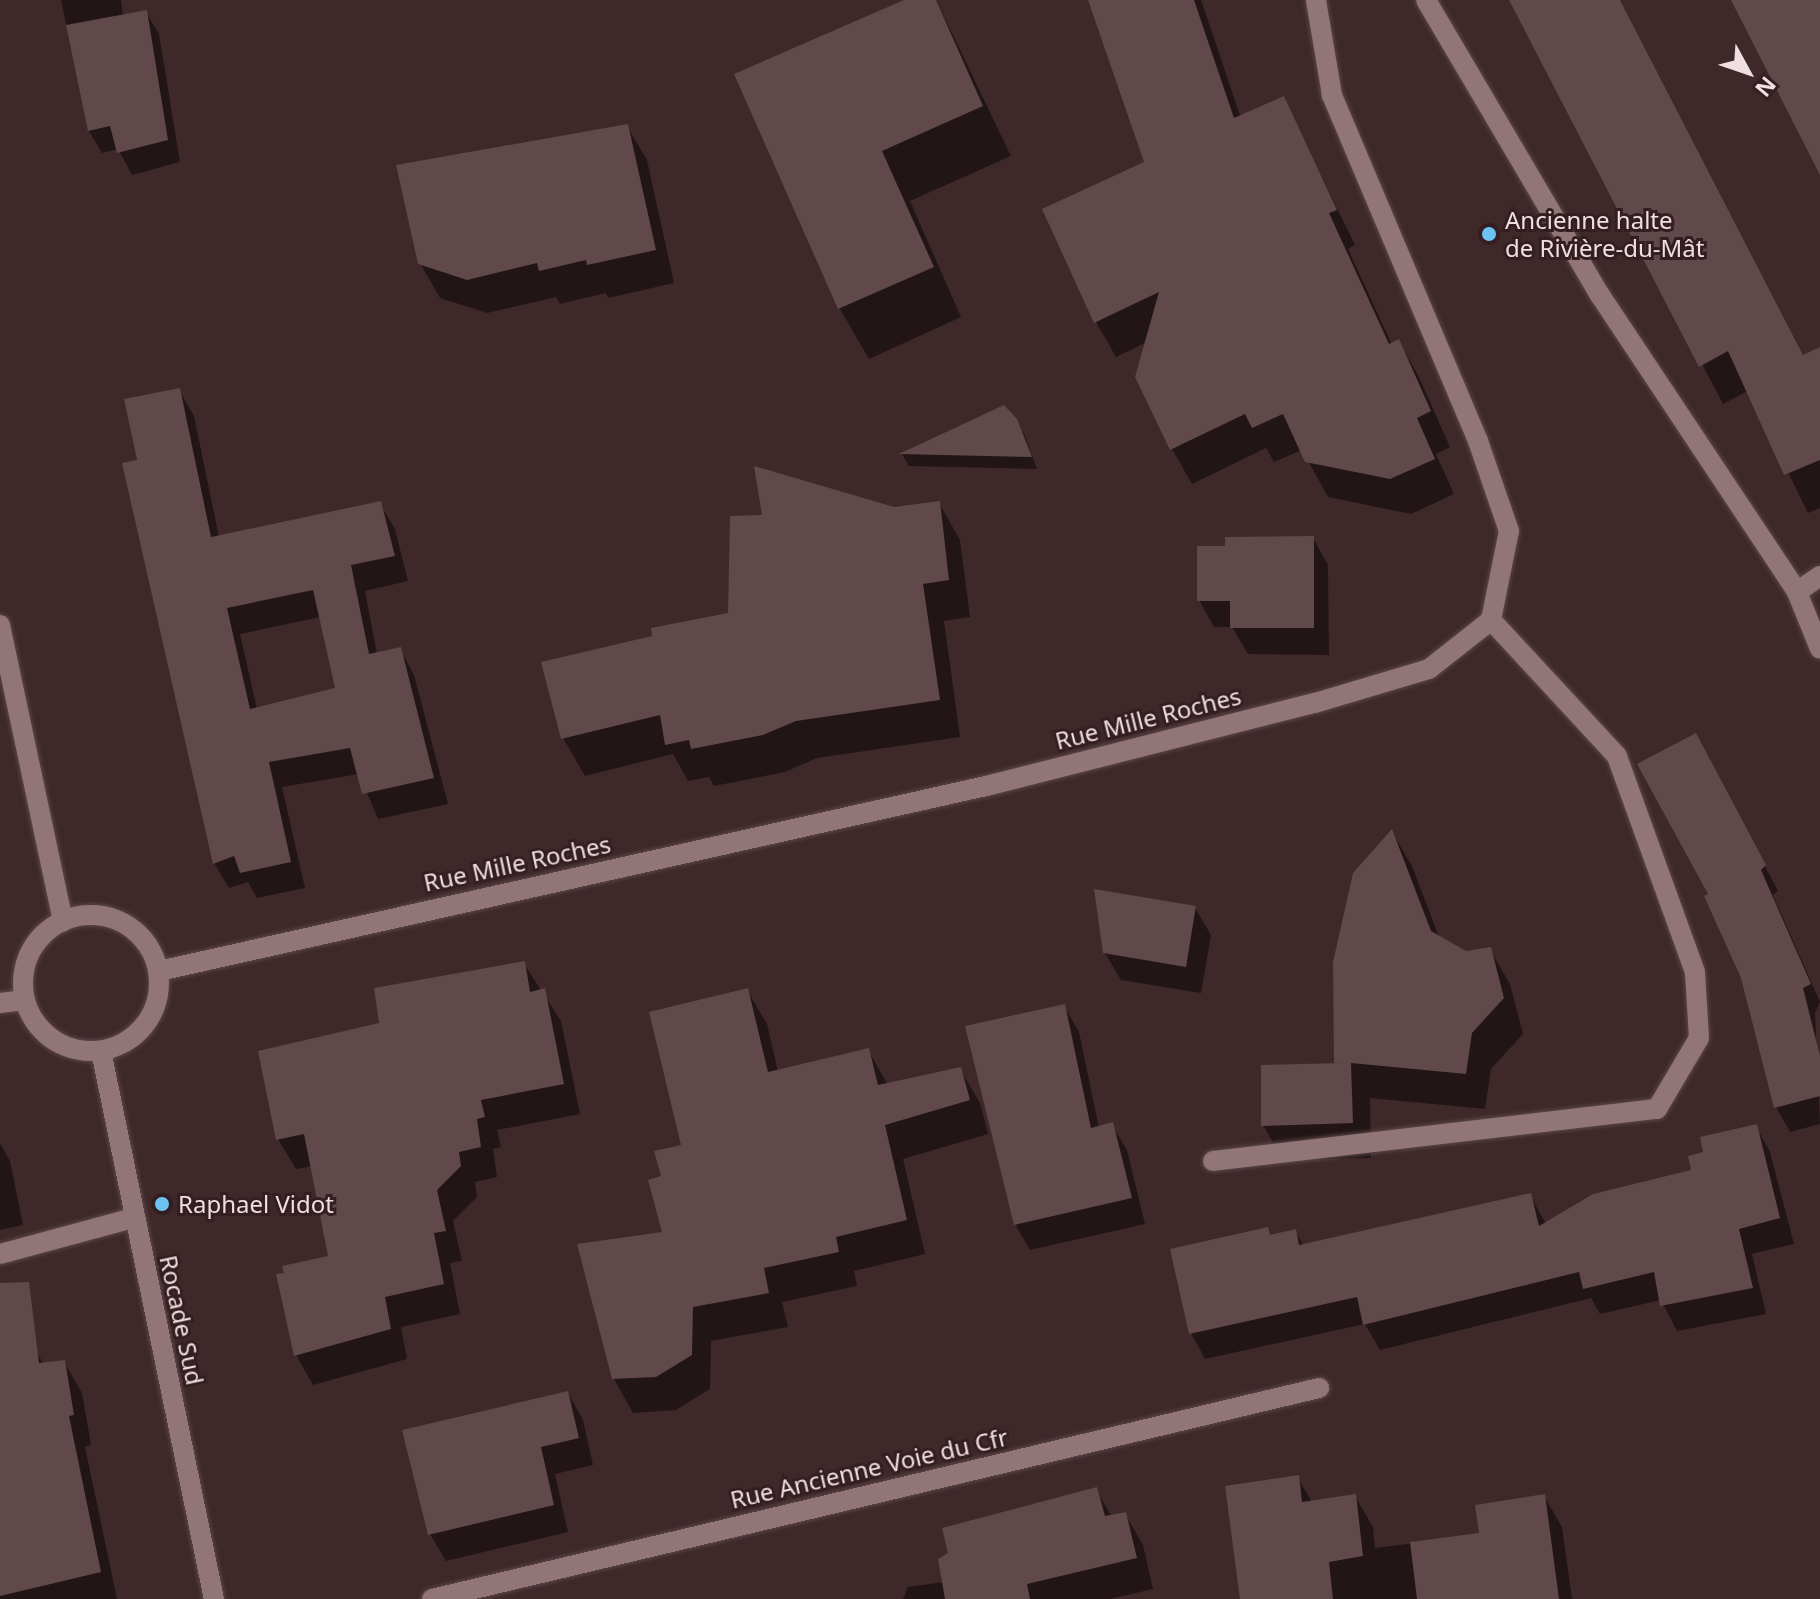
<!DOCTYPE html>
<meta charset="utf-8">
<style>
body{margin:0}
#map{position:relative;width:1820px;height:1599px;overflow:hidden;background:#3f282a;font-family:"Noto Sans",sans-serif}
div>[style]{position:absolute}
.shadow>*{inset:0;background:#0007}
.building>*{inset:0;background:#61484a}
.roads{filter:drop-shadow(0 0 2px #5a4648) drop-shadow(0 0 2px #5a4648)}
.minor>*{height:20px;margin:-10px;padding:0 10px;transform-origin:10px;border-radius:10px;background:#917577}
.tertiary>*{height:20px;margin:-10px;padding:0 10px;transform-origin:10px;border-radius:10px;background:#917577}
.secondary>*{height:20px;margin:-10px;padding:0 10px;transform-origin:10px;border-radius:10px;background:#917577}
.secondary>.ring{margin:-10px;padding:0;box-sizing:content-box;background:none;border:20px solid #917577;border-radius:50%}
.dots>*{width:22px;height:22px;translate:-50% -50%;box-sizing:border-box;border:4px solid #351e21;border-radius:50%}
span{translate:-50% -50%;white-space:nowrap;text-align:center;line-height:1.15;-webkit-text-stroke:6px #351e21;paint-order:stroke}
.poi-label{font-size:24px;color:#efdfe0}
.left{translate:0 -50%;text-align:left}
.street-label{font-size:24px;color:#efdfe0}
.north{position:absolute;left:1708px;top:32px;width:80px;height:80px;-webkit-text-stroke:6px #351e21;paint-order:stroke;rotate:130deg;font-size:22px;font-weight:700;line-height:32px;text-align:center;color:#efdfe0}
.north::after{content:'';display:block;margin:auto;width:28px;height:36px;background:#efdfe0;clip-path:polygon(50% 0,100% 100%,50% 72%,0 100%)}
</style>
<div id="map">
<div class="shadow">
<div style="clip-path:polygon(61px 0,121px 0,123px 16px,146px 12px,159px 34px,180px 162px,132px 175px,118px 149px,102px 153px,89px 131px)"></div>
<div style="clip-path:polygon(908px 0,936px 0,1011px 156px,910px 201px,961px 317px,869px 359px,840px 309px,736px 75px)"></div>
<div style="clip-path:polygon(1098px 0,1201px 0,1241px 118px,1283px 98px,1355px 245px,1348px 249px,1392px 345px,1399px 342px,1419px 377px,1450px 447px,1436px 454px,1454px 494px,1411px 514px,1328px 497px,1302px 450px,1274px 462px,1266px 448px,1192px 484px,1172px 449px,1147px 342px,1116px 357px,1096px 322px,1146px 163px)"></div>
<div style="clip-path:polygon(1511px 0,1620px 0,1804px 357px,1820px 349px,1820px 508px,1808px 513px,1748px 391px,1723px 404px)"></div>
<div style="clip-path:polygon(627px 126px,647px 160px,674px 283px,608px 298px,606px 293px,560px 304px,556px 297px,487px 313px,440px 298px,420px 263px)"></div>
<div style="clip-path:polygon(evenodd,179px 390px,194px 416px,219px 537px,380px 504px,395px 529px,408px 581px,365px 591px,377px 654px,400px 649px,414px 675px,448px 804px,378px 819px,359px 774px,282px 787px,305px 888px,257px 898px,248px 882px,229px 888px,214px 863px,139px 462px,179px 390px,321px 617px,337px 689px,257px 709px,240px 634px,321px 617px)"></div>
<div style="clip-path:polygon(1003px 407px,1024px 434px,1037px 469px,909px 466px,902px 454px)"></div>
<div style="clip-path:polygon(939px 503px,960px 540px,970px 617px,944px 621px,960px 737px,817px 758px,785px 772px,714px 786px,709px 777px,688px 781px,673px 754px,585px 776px,563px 738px,654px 637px,730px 615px,894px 509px)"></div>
<div style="clip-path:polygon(1313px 538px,1328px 565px,1329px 655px,1248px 654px,1232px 627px,1214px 627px,1199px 600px)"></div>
<div style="clip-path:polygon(1709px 760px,1778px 891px,1773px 895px,1820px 1002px,1815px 1013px,1820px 1124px,1790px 1132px,1776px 1107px,1743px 977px,1711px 895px)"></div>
<div style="clip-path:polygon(1392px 832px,1412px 866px,1439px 937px,1466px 953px,1490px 950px,1510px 984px,1523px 1034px,1491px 1069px,1485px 1109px,1370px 1098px,1371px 1158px,1283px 1160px,1263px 1125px,1337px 1065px)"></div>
<div style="clip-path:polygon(1195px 908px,1211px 935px,1201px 993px,1121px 980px,1105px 953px)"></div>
<div style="clip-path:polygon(524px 964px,561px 1021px,580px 1114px,497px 1130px,501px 1147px,493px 1149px,497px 1177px,475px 1182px,477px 1197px,453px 1221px,462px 1261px,450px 1263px,460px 1314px,401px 1327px,407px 1359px,313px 1385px,296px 1355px,330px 1257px,312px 1166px,296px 1169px,278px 1139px,382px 1024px)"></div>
<div style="clip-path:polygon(747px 990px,767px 1024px,778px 1072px,868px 1050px,888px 1085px,960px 1069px,980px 1103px,988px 1134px,903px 1159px,925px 1254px,854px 1271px,857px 1286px,782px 1302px,788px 1327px,711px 1341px,710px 1389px,676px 1410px,633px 1413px,614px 1379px,664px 1233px,663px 1177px,683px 1146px)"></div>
<div style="clip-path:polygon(1064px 1006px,1079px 1032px,1099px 1128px,1112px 1125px,1127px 1150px,1145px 1224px,1030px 1250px,1015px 1224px)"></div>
<div style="clip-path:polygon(1756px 1126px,1770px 1152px,1794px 1244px,1752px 1254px,1766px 1314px,1677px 1331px,1661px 1300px,1600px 1314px,1591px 1298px,1380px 1350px,1365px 1324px,1205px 1359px,1191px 1333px,1267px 1229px,1271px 1237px,1295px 1231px,1304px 1246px,1530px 1195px,1546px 1224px,1693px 1171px,1706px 1154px)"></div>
<div style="clip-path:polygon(0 1143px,10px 1161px,23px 1225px,0 1230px)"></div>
<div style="clip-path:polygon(36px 1351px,44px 1365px,64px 1362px,82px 1393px,91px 1445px,85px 1447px,117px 1599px,0 1599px,0 1358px)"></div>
<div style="clip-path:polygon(568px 1393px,583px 1420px,593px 1465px,555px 1474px,568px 1532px,446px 1561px,430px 1534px)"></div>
<div style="clip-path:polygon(1298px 1478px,1312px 1502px,1355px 1496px,1373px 1527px,1375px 1548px,1482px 1535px,1544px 1496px,1562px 1527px,1572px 1599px,1241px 1599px)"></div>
<div style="clip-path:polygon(1096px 1490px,1112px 1517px,1125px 1514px,1143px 1545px,1153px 1589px,1110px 1599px,903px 1599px,908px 1587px,944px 1582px)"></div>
</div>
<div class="building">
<div style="clip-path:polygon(904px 0,936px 0,983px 106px,882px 151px,934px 267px,838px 309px,734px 74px)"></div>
<div style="clip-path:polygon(1088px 0,1194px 0,1234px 118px,1284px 96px,1337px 210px,1329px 213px,1389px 344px,1399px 339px,1431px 411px,1417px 418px,1435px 459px,1390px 479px,1305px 462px,1283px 414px,1252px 428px,1245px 414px,1170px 450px,1135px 377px,1159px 292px,1094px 323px,1042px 209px,1144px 162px)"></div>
<div style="clip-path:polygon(1509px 0,1620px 0,1803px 355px,1820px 347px,1820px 460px,1784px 475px,1728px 351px,1699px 367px)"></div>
<div style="clip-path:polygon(1731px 0,1820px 0,1820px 175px)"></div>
<div style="clip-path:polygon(147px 10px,168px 140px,117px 153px,110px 126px,88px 131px,66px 25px)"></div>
<div style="clip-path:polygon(628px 124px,656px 250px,587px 265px,586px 260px,539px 271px,537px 263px,467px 280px,418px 264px,396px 165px)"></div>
<div style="clip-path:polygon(evenodd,180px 388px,211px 537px,381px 501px,395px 556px,351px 565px,369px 654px,401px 647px,434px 778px,362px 794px,350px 748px,269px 762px,291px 862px,240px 873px,234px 856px,213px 864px,122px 463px,137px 460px,124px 399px,180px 388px,313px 590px,335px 688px,250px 709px,227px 608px,313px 590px)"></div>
<div style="clip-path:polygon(1004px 405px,1017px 419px,1032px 457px,899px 454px)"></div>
<div style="clip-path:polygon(754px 466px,894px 507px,940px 501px,949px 580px,923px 584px,940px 700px,796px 721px,763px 735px,691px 749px,689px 740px,665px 745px,660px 715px,561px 739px,541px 662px,652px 636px,651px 628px,728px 613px,730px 516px,762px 515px)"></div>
<div style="clip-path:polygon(1314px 536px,1314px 628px,1230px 628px,1230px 601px,1197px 601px,1197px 546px,1225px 546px,1225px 537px)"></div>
<div style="clip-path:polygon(1696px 733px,1766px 865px,1761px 870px,1811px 984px,1803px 988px,1820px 1056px,1820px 1096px,1774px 1108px,1741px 978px,1704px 896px,1708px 894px,1637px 764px)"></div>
<div style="clip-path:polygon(1392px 829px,1431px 931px,1466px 951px,1491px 947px,1504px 998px,1472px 1033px,1466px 1074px,1351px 1063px,1353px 1123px,1261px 1126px,1261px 1065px,1343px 1063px,1334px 1063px,1333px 962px,1353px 873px)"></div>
<div style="clip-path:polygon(1094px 889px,1196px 906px,1186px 967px,1103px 953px)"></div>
<div style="clip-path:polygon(525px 961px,530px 992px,545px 988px,564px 1084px,481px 1100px,485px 1117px,477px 1119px,481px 1147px,459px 1152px,461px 1166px,437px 1190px,446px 1231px,434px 1233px,444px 1284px,385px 1297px,391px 1329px,294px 1356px,276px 1274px,284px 1273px,282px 1266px,328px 1256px,304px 1134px,276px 1140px,258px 1051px,379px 1023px,374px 988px)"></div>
<div style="clip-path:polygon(748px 988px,768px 1072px,869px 1048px,878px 1085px,961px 1067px,970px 1100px,885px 1125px,907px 1220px,836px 1237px,839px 1252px,764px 1268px,769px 1293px,693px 1307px,692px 1355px,656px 1377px,612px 1379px,577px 1244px,662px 1232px,648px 1180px,661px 1176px,654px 1151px,681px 1145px,649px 1012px)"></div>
<div style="clip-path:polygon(1065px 1004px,1091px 1128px,1113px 1122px,1132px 1198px,1014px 1225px,965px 1026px)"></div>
<div style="clip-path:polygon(1757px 1124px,1780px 1218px,1739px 1229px,1753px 1288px,1660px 1306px,1654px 1272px,1583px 1289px,1579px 1272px,1363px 1325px,1357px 1297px,1189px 1334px,1170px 1249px,1268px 1227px,1270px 1235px,1296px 1229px,1299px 1245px,1531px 1193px,1539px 1226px,1593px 1194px,1691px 1170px,1688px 1156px,1703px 1152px,1700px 1137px)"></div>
<div style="clip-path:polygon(29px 1282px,39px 1363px,65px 1360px,74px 1415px,69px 1416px,101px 1572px,0 1596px,0 1283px)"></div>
<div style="clip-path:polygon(568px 1391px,579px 1438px,541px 1447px,554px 1505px,428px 1535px,402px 1430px)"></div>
<div style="clip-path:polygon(1299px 1475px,1302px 1502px,1356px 1494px,1363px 1556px,1329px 1562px,1333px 1599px,1240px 1599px,1225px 1486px)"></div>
<div style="clip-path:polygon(1097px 1487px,1105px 1516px,1126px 1512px,1137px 1558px,1027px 1584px,1030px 1599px,945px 1599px,938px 1559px,948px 1553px,942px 1528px)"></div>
<div style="clip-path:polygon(1545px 1494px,1559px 1599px,1417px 1599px,1410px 1542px,1479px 1533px,1475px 1505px)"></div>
</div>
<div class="roads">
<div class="minor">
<div style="left:1426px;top:0;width:342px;rotate:59.5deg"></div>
<div style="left:1600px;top:295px;width:356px;rotate:56.4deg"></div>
<div style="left:1797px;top:592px;width:61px;rotate:68deg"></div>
<div style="left:1797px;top:592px;width:28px;rotate:-35deg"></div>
<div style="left:159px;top:971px;width:847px;rotate:-12.61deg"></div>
<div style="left:986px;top:786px;width:339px;rotate:-14.2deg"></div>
<div style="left:1315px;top:703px;width:119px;rotate:-16.6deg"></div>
<div style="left:1429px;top:669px;width:79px;rotate:-38.3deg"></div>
<div style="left:1491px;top:620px;width:91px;rotate:-78.6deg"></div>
<div style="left:1509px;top:531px;width:95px;rotate:-109deg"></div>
<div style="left:1478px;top:441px;width:376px;rotate:-112.9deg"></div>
<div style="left:1332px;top:95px;width:96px;rotate:-99.6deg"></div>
<div style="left:1213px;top:1161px;width:447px;rotate:-6.7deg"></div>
<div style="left:1657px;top:1109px;width:82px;rotate:-59.4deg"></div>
<div style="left:1699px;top:1038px;width:66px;rotate:-93.5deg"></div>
<div style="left:1695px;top:972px;width:230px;rotate:-109.9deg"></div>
<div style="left:1617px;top:756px;width:185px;rotate:-132.8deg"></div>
<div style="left:0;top:1254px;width:138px;rotate:-15.1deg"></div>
<div style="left:432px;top:1599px;width:912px;rotate:-13.38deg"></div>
</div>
<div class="tertiary">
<div style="left:0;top:1003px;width:24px;rotate:-7deg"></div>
</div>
<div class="secondary">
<div style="left:0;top:625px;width:303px;rotate:78deg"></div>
<div class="ring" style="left:23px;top:915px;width:116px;height:116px"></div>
<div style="left:101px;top:1051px;width:560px;rotate:78.35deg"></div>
</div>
</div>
<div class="dots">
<div style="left:1489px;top:234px;background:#6cc3f2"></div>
<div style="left:162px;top:1204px;background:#6cc3f2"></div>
</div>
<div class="poi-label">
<span class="left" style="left:1505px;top:234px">Ancienne halte<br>de Rivière-du-Mât</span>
<span class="left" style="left:178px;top:1204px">Raphael Vidot</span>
</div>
<div class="street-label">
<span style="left:1148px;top:718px;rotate:-14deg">Rue Mille Roches</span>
<span style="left:517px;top:863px;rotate:-12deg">Rue Mille Roches</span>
<span style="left:182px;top:1320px;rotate:78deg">Rocade Sud</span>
<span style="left:869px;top:1468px;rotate:-13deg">Rue Ancienne Voie du Cfr</span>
</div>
<div class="north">N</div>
</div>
